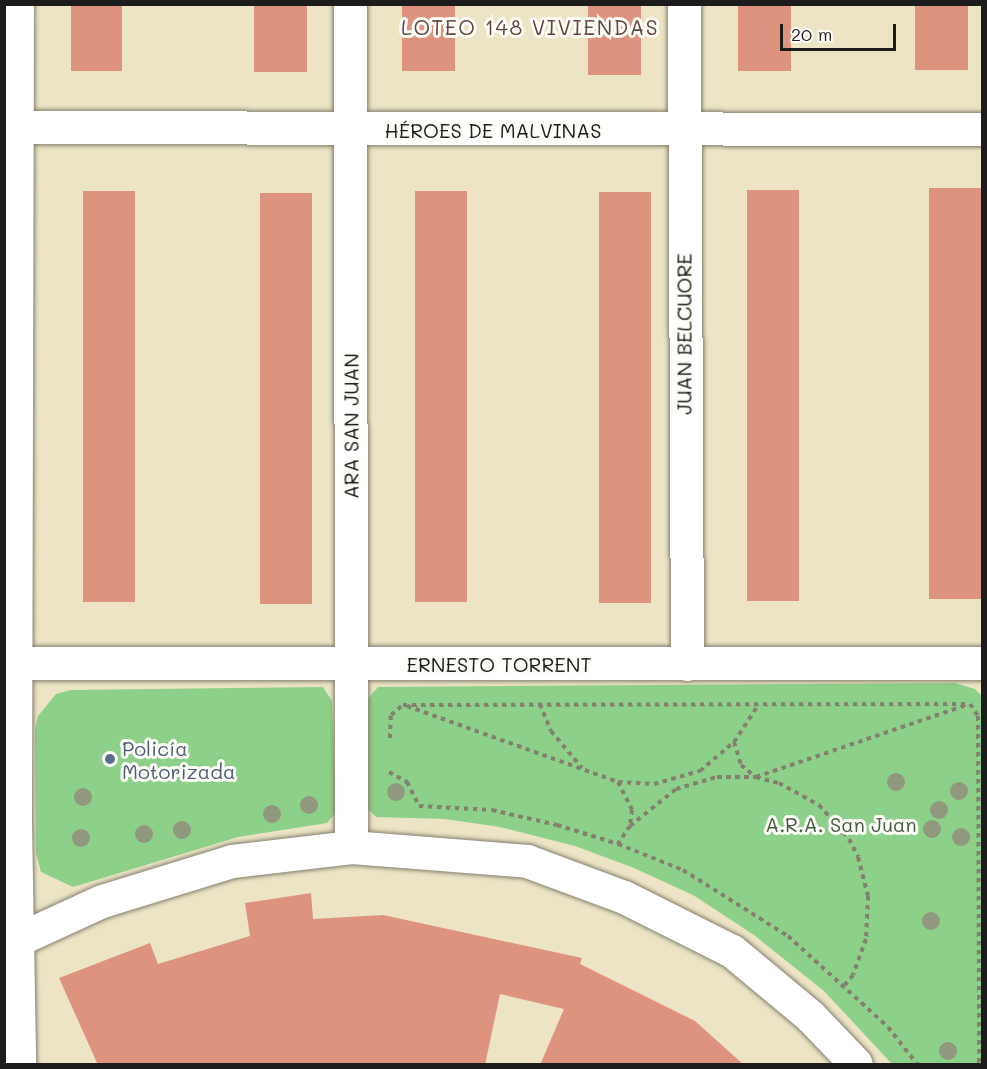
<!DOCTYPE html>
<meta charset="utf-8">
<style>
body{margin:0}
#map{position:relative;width:987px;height:1069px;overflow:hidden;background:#ece4c5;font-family:Mali,sans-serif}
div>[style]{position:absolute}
.green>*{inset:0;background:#8dd089}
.building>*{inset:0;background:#dd937e;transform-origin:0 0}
.path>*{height:4px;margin-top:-2px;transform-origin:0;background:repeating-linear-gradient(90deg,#848070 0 4.5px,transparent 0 9px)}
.roads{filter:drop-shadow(0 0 2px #848070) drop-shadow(0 0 2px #848070)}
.street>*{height:33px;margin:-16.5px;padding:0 16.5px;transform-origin:16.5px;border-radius:16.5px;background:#fff}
.trees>*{width:18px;height:18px;margin:-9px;border-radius:50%;background:#90997d}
.dots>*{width:16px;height:16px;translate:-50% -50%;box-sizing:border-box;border:3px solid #fdfcf7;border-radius:50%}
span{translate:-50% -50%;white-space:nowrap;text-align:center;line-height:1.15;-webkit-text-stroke:6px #fdfcf7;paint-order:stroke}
.street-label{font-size:20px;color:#1c1c1c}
.service-label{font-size:20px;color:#4e5e75}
.left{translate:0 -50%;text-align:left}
.park-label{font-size:20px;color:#445b42}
.neighbourhood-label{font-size:21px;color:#60463e;letter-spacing:1.5px}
.frame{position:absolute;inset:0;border:6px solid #1c1c1c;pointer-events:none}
.scale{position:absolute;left:780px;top:24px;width:116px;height:27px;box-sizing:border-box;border:3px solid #1c1c1c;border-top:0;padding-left:8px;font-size:18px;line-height:21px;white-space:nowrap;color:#1c1c1c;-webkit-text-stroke:4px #fdfcf7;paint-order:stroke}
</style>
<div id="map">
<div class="green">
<div style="clip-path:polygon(955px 683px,975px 689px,982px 696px,982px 1064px,892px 1064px,824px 991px,754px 935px,693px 895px,634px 868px,575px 846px,500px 827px,445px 819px,376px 817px,365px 806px,366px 701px,378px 687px)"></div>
<div style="clip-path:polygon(323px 687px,332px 701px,336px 812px,327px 823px,238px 837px,73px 887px,41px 872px,36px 853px,35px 730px,38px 716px,56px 694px,71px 690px)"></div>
</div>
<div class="building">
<div style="left:71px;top:4px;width:51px;height:67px"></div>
<div style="left:254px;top:4px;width:53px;height:68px"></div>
<div style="left:402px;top:4px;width:53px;height:67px"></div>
<div style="left:588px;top:4px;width:53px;height:71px"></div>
<div style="left:738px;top:4px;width:53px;height:67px"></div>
<div style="left:915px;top:4px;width:53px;height:66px"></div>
<div style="left:929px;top:188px;width:52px;height:411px"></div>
<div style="left:747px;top:190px;width:52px;height:411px"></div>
<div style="left:83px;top:191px;width:52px;height:411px"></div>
<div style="left:415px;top:191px;width:52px;height:411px"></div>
<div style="left:599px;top:192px;width:52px;height:411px"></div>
<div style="left:260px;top:193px;width:52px;height:411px"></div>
<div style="clip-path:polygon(311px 893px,313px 919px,383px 915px,582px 958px,580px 964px,695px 1021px,744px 1065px,540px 1065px,564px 1009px,500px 994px,485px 1065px,98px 1065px,59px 978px,150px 943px,158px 964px,250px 936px,245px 903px)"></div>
</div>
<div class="path">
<div style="left:540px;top:704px;width:29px;rotate:68deg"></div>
<div style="left:551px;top:731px;width:48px;rotate:50deg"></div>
<div style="left:407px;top:706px;width:224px;rotate:19.8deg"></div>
<div style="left:618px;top:782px;width:31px;rotate:63deg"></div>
<div style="left:632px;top:810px;width:16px;rotate:97deg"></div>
<div style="left:630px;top:826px;width:22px;rotate:124deg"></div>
<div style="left:390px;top:738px;width:23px;rotate:-88deg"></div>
<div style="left:391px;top:715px;width:16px;rotate:-40deg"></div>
<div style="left:403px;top:705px;width:567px;rotate:-0.1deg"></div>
<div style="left:970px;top:704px;width:14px;rotate:56deg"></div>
<div style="left:978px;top:716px;width:348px;rotate:89.8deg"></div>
<div style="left:734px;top:742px;width:24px;rotate:73deg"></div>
<div style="left:741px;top:765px;width:19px;rotate:39deg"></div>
<div style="left:756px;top:777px;width:222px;rotate:-18.9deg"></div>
<div style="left:389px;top:772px;width:21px;rotate:29deg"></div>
<div style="left:407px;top:782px;width:27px;rotate:63deg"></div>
<div style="left:419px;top:806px;width:73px;rotate:3.1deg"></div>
<div style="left:492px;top:810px;width:67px;rotate:13deg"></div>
<div style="left:557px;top:825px;width:64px;rotate:17.3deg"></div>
<div style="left:618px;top:844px;width:70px;rotate:21.8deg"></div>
<div style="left:683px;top:870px;width:124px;rotate:32.2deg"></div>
<div style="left:788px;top:936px;width:135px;rotate:42.3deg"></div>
<div style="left:888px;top:1027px;width:47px;rotate:51.9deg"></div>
<div style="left:618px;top:782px;width:36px;rotate:3deg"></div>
<div style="left:654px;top:784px;width:48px;rotate:-15.8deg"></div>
<div style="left:700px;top:771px;width:45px;rotate:-40.5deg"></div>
<div style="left:734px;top:742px;width:45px;rotate:-56.7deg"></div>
<div style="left:630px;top:826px;width:59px;rotate:-38.8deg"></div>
<div style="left:676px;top:789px;width:43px;rotate:-16.3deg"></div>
<div style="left:717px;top:777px;width:39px"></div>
<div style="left:756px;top:777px;width:24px;rotate:15deg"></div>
<div style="left:779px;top:783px;width:46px;rotate:28.8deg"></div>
<div style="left:819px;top:805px;width:45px;rotate:48.6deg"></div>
<div style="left:849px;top:839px;width:20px;rotate:63deg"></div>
<div style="left:858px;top:857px;width:40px;rotate:75.6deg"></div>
<div style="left:868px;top:896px;width:43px;rotate:92.7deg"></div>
<div style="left:866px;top:939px;width:38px;rotate:110deg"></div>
<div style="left:853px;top:975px;width:13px;rotate:129deg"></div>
</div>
<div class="roads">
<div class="street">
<div style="left:17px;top:4px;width:819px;rotate:90.14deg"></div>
<div style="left:15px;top:823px;width:241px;rotate:89deg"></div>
<div style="left:350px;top:4px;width:843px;rotate:89.93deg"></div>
<div style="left:684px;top:4px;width:660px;rotate:89.74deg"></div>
<div style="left:4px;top:127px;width:978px;rotate:0.12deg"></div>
<div style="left:15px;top:663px;width:967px"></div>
<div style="left:19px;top:939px;width:91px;rotate:-24.6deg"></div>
<div style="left:102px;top:901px;width:136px;rotate:-17.1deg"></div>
<div style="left:232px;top:861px;width:120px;rotate:-6.7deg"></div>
<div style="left:351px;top:847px;width:177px;rotate:4.5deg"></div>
<div style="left:527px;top:861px;width:103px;rotate:20.4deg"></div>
<div style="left:624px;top:897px;width:121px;rotate:26.6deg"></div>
<div style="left:732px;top:951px;width:102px;rotate:39.8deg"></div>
<div style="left:810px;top:1016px;width:66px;rotate:46.2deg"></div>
</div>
</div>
<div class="trees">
<div style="left:896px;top:782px"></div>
<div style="left:959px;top:791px"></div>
<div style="left:396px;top:792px"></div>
<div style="left:83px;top:797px"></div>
<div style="left:309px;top:805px"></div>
<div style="left:939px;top:810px"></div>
<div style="left:272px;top:814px"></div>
<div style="left:932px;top:829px"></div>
<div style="left:182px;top:830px"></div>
<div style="left:144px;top:834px"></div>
<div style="left:961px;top:837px"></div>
<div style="left:81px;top:838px"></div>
<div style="left:931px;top:921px"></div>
<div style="left:948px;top:1051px"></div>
</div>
<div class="dots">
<div style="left:110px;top:759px;background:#5c6f8a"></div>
</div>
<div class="street-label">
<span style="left:493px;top:130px">HÉROES DE MALVINAS</span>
<span style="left:684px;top:334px;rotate:-90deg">JUAN BELCUORE</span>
<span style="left:351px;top:426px;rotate:-90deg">ARA SAN JUAN</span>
<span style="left:499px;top:664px">ERNESTO TORRENT</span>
</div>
<div class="service-label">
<span class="left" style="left:122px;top:760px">Policía<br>Motorizada</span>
</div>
<div class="park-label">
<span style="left:841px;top:824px">A.R.A. San Juan</span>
</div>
<div class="neighbourhood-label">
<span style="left:530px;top:27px">LOTEO 148 VIVIENDAS</span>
</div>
<div class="frame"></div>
<div class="scale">20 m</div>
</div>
